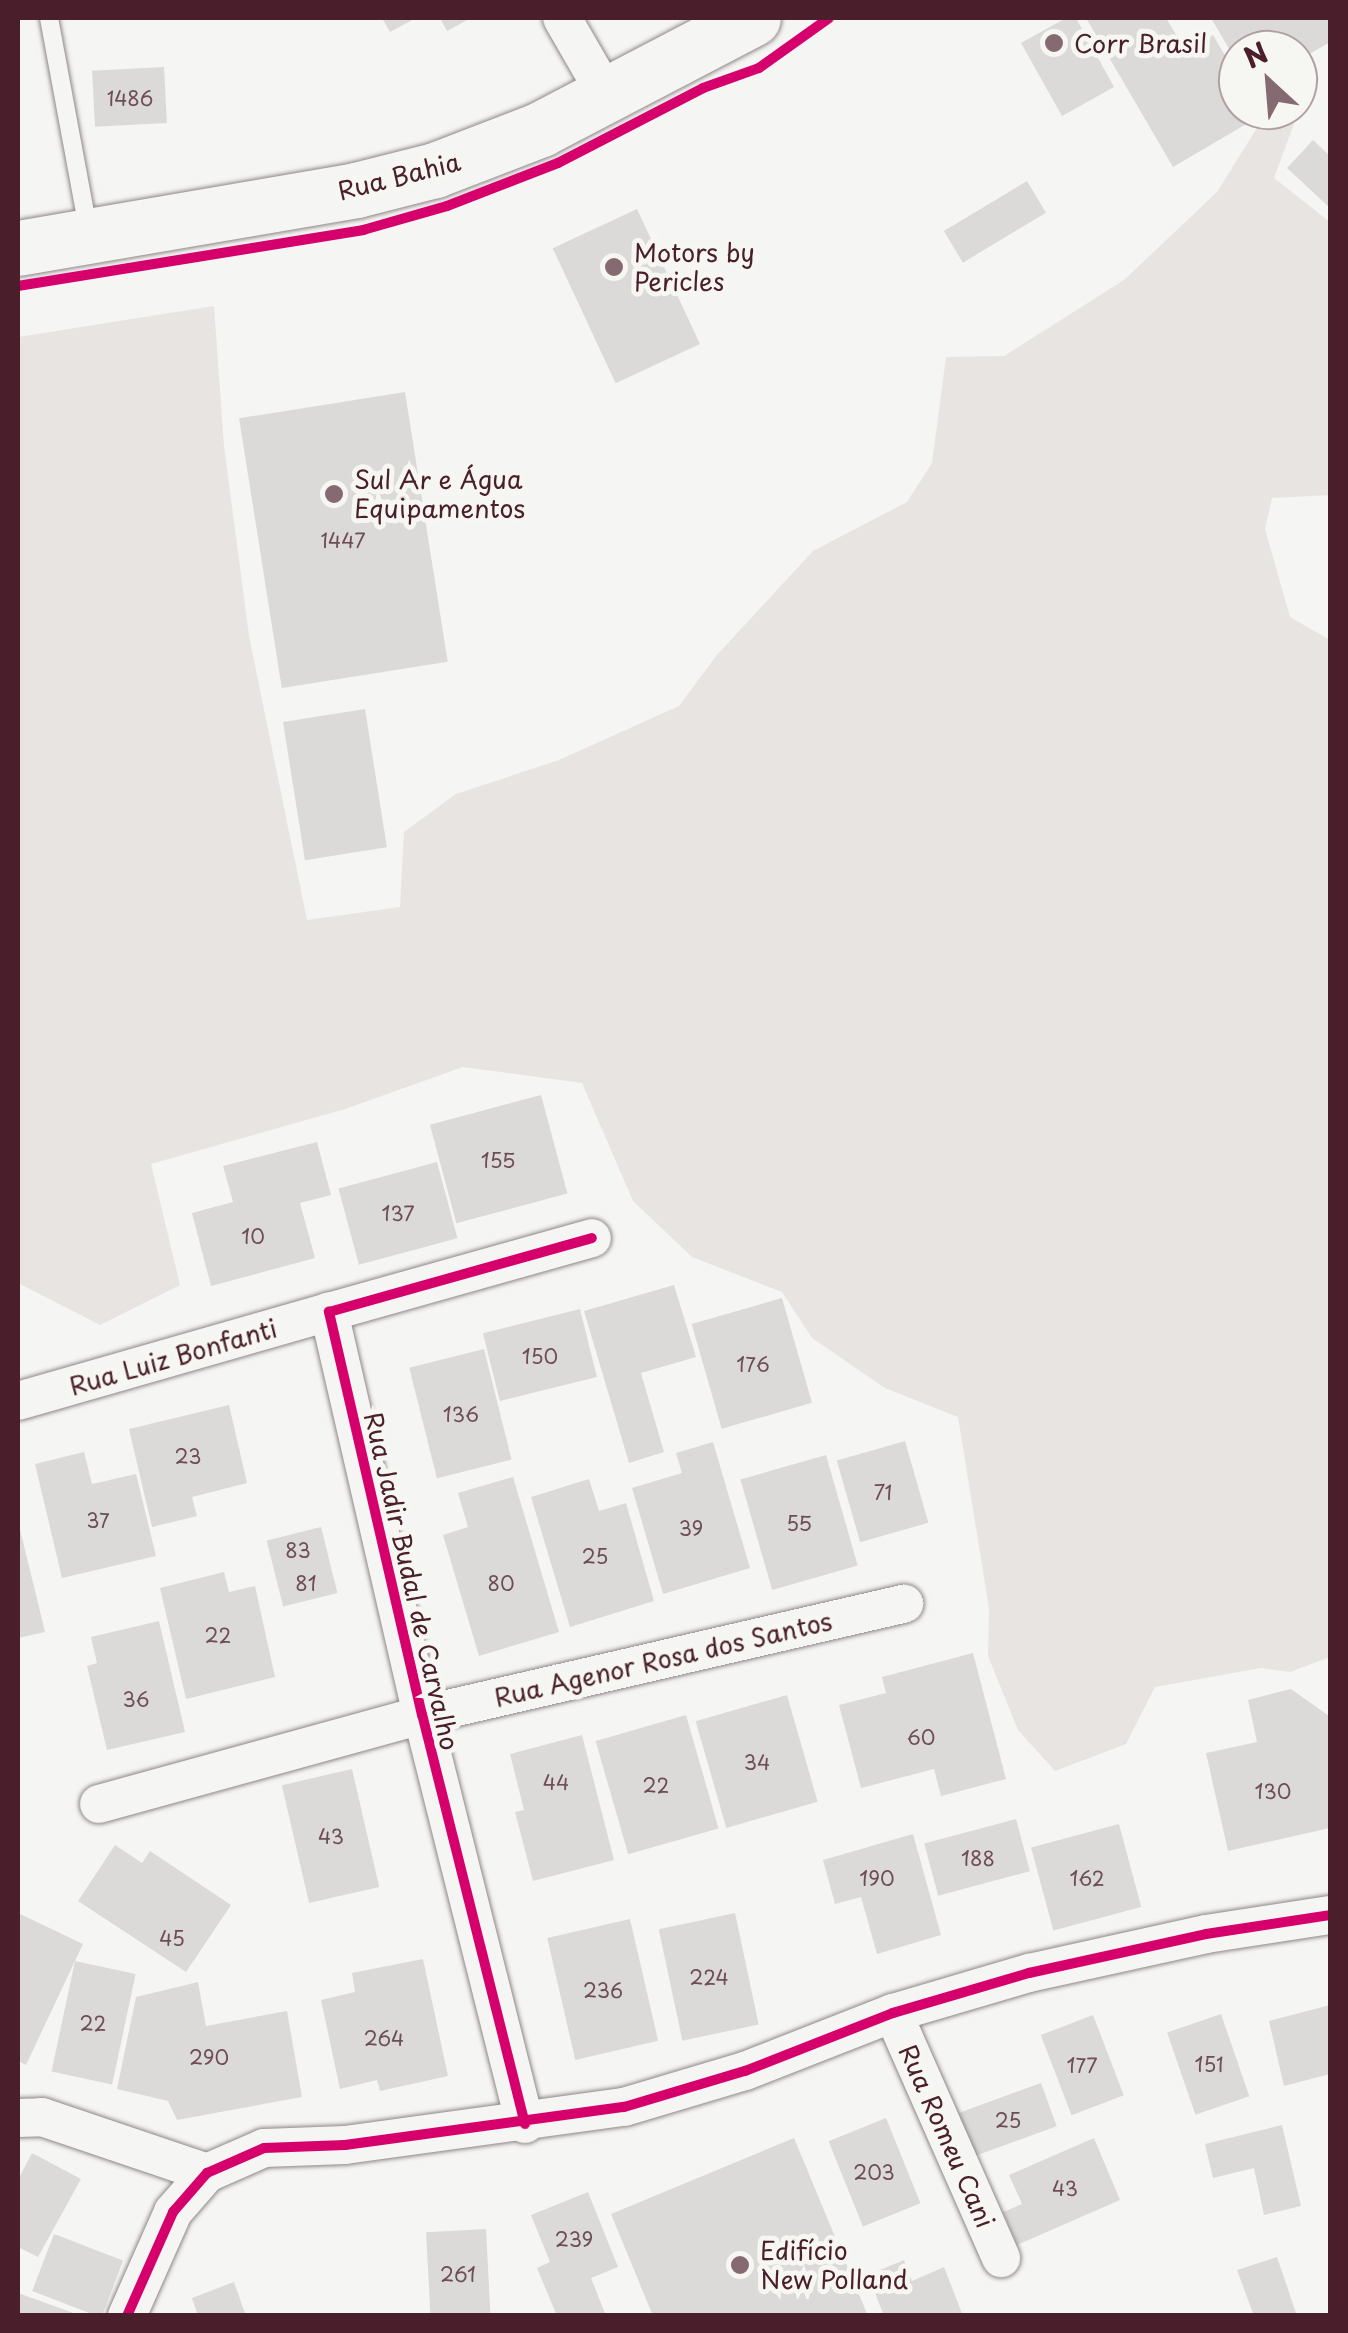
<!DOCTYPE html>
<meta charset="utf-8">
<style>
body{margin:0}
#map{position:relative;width:1348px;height:2333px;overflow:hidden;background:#f5f5f3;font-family:"Playpen Sans",sans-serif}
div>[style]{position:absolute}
.green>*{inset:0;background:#e8e4e2}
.building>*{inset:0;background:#dcdad9;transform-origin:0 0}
.roads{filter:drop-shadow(0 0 2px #8f8788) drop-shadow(0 0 2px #8f8788)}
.service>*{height:18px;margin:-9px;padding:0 9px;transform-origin:9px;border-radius:9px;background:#f5f5f3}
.minor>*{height:38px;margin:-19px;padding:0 19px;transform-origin:19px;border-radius:19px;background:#f5f5f3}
.primary>*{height:55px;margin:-27.5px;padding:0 27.5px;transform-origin:27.5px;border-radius:27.5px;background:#f5f5f3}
.cycleway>*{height:10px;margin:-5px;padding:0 5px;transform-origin:5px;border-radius:5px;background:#d6006c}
.dots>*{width:28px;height:28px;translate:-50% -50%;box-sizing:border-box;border:5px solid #f6f6f2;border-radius:50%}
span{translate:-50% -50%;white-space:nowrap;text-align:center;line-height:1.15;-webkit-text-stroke:10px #f6f6f2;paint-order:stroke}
.number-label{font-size:20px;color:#6e4e56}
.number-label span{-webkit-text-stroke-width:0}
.poi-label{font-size:25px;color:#4a1f2b}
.left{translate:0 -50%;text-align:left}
.street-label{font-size:25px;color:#4a1f2b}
.frame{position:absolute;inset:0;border:20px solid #4a1f2b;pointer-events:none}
.north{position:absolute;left:1218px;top:30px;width:100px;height:100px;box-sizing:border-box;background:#f6f6f2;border:2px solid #b1a0a2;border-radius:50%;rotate:334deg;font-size:28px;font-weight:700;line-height:40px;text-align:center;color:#4a1f2b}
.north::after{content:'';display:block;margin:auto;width:35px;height:45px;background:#866a71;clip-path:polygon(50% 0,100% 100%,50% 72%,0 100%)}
</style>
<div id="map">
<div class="green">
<div style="clip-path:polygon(1262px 120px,1295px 121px,1274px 178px,1330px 222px,1330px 495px,1272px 498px,1265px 529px,1290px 617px,1330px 640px,1330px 1657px,1290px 1672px,1261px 1668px,1155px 1687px,1126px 1744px,1055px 1771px,1018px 1730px,988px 1656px,989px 1608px,958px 1417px,885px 1388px,812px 1338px,782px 1292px,692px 1257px,633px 1201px,582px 1083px,463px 1067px,345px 1109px,151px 1164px,180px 1285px,100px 1325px,18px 1283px,18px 337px,214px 306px,224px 446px,249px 636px,307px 920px,400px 907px,404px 832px,456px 794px,559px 760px,679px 706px,716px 656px,813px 551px,907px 502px,932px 463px,946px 357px,1004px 356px,1124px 280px,1217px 192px)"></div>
</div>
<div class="building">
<div style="clip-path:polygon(382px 18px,416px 18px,390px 32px)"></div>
<div style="clip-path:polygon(440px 18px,471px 18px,447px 31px)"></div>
<div style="clip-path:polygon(1066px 18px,1076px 18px,1114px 87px,1062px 116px,1021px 43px)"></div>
<div style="clip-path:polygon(1086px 18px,1166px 18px,1186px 51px,1213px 35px,1238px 78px,1238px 110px,1256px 110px,1260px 116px,1173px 167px)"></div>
<div style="clip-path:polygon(1211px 18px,1330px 18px,1330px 42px,1298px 61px,1298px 50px,1238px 50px,1238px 64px)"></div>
<div style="left:164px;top:67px;width:56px;height:72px;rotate:87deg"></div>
<div style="clip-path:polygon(1313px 140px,1330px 156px,1330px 208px,1287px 168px)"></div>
<div style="left:1027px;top:181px;width:37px;height:97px;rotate:59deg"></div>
<div style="left:637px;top:209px;width:149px;height:93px;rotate:65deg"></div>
<div style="left:405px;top:392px;width:273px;height:168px;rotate:81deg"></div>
<div style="left:365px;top:709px;width:140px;height:83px;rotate:81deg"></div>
<div style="left:541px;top:1095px;width:102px;height:115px;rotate:75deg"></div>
<div style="clip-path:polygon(317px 1142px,331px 1195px,300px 1203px,315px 1258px,211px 1286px,192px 1213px,233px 1202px,223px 1166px)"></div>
<div style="left:437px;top:1162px;width:79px;height:102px;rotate:75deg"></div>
<div style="clip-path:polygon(674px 1285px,696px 1357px,641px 1373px,664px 1452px,629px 1463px,584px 1311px)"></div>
<div style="left:782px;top:1298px;width:109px;height:94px;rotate:74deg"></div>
<div style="left:580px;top:1309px;width:70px;height:100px;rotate:76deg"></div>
<div style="left:484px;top:1349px;width:114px;height:77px;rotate:76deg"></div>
<div style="clip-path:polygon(229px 1405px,247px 1483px,192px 1497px,197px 1516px,152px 1527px,129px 1429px)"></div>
<div style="left:905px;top:1441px;width:85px;height:71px;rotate:74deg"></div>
<div style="clip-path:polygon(713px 1442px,750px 1568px,663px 1594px,632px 1488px,682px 1473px,676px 1453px)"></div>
<div style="clip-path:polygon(84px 1452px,92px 1484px,136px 1474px,156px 1556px,62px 1578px,35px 1464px)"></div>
<div style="left:826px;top:1455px;width:115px;height:89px;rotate:74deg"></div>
<div style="clip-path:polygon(513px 1477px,559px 1632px,479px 1656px,443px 1535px,468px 1527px,458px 1493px)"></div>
<div style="clip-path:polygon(589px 1479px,599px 1511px,626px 1503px,654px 1601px,570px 1627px,531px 1497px)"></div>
<div style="clip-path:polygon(18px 1521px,45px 1632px,18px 1638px)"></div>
<div style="left:321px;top:1527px;width:68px;height:56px;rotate:76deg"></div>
<div style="clip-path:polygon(224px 1572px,229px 1592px,255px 1586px,275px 1677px,186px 1699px,160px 1588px)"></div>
<div style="clip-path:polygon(159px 1621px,185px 1732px,107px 1750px,87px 1666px,97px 1663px,91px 1637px)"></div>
<div style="clip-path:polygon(973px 1653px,1006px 1779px,941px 1796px,934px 1769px,861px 1788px,839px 1705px,886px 1693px,882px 1677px)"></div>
<div style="clip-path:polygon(1291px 1689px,1329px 1716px,1330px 1828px,1228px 1851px,1206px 1753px,1257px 1742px,1248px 1700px)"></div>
<div style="left:787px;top:1695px;width:111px;height:95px;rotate:74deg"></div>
<div style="left:686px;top:1715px;width:118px;height:94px;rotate:74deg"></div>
<div style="clip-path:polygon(582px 1735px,614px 1860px,533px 1881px,515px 1812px,524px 1810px,510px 1754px)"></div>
<div style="left:352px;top:1769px;width:121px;height:72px;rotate:77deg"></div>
<div style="left:1016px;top:1819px;width:54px;height:95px;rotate:75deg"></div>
<div style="left:1119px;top:1824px;width:86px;height:91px;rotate:75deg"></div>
<div style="clip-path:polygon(913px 1834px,941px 1935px,877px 1954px,861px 1897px,835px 1904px,823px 1860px)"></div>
<div style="clip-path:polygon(115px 1845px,142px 1863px,150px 1851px,231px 1905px,186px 1972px,78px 1901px)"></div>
<div style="clip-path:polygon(18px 1913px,83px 1944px,26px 2065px,18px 2061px)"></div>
<div style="left:735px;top:1913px;width:114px;height:78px;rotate:78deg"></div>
<div style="left:630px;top:1919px;width:125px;height:85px;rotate:77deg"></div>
<div style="clip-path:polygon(423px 1959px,448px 2076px,380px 2091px,377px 2080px,340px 2089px,321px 2000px,355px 1992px,352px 1973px)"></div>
<div style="left:75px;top:1961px;width:62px;height:113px;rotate:12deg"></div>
<div style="clip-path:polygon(198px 1982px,206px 2026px,287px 2011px,302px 2097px,177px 2120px,168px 2101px,117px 2089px,136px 1997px)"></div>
<div style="clip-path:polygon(1330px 2005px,1330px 2074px,1284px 2086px,1269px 2021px)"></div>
<div style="left:1221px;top:2014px;width:87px;height:57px;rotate:71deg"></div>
<div style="left:1093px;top:2015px;width:86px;height:56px;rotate:69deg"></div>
<div style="left:1041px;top:2083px;width:46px;height:89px;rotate:70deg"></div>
<div style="left:886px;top:2118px;width:92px;height:62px;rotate:68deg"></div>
<div style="clip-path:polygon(1282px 2125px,1301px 2206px,1264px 2215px,1254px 2168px,1213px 2178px,1205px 2144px)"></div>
<div style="clip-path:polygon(794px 2138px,868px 2316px,653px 2316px,611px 2214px)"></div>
<div style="clip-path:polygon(1094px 2138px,1120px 2200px,1017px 2245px,1003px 2212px,1022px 2204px,1009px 2175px)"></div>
<div style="clip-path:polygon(32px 2153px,81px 2179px,38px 2257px,18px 2247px,18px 2180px)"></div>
<div style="clip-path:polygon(588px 2192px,618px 2267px,591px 2278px,606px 2316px,557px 2316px,537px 2268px,550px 2262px,531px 2215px)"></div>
<div style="left:486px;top:2229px;width:87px;height:60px;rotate:87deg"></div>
<div style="left:54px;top:2234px;width:74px;height:61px;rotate:21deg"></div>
<div style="clip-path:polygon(1277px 2257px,1297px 2316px,1254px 2316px,1237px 2270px)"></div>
<div style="clip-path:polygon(904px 2260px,912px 2281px,944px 2267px,963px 2316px,884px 2316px,868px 2275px)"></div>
<div style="clip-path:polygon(234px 2282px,246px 2316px,198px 2316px,192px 2298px)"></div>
<div style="clip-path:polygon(18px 2293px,79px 2315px,79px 2316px,18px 2316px)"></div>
</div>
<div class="roads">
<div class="service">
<div style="left:49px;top:18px;width:214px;rotate:79.5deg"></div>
</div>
<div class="minor">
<div style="left:562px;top:18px;width:90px;rotate:60deg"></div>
<div style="left:18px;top:1401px;width:323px;rotate:-16deg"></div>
<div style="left:99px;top:1804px;width:335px;rotate:-15.4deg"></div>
<div style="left:422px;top:1715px;width:495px;rotate:-13deg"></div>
<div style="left:893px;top:2013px;width:268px;rotate:66.2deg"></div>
<div style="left:18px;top:2118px;width:24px;rotate:-2deg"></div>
<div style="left:42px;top:2117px;width:174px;rotate:18.7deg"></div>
<div style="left:525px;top:2124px;width:422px;rotate:-104.1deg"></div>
<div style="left:422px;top:1715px;width:414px;rotate:-103deg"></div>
<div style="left:329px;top:1312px;width:273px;rotate:-15.7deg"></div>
<div style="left:127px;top:2316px;width:114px;rotate:-66.1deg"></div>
<div style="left:173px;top:2212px;width:52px;rotate:-48.9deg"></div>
<div style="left:207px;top:2173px;width:62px;rotate:-23.7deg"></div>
<div style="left:264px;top:2148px;width:81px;rotate:-2.1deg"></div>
<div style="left:345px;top:2145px;width:282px;rotate:-7.8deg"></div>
<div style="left:624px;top:2107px;width:126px;rotate:-16.6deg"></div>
<div style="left:745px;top:2071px;width:159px;rotate:-21.4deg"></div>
<div style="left:893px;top:2013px;width:142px;rotate:-16.4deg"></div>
<div style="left:1029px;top:1973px;width:181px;rotate:-12.4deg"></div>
<div style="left:1206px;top:1934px;width:125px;rotate:-8.7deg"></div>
</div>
<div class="primary">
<div style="left:18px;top:248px;width:343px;rotate:-9.7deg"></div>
<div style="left:356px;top:190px;width:81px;rotate:-14.2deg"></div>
<div style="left:435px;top:170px;width:114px;rotate:-21.1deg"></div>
<div style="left:541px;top:129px;width:239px;rotate:-27.6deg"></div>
</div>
</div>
<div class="cycleway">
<div style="left:18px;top:286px;width:350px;rotate:-9.2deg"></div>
<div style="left:363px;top:230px;width:87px;rotate:-15.9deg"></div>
<div style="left:447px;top:206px;width:119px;rotate:-21.2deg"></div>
<div style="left:558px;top:163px;width:163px;rotate:-27.3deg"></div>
<div style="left:703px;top:88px;width:59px;rotate:-19.7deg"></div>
<div style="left:759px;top:68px;width:86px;rotate:-35.5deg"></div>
<div style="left:525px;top:2124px;width:422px;rotate:-104.1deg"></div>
<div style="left:422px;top:1715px;width:414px;rotate:-103deg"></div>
<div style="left:329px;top:1312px;width:273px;rotate:-15.7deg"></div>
<div style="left:127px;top:2316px;width:114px;rotate:-66.1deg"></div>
<div style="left:173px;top:2212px;width:52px;rotate:-48.9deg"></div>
<div style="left:207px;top:2173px;width:62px;rotate:-23.7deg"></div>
<div style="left:264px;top:2148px;width:81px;rotate:-2.1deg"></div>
<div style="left:345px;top:2145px;width:282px;rotate:-7.8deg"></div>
<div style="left:624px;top:2107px;width:126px;rotate:-16.6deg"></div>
<div style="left:745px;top:2071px;width:159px;rotate:-21.4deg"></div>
<div style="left:893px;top:2013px;width:142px;rotate:-16.4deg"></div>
<div style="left:1029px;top:1973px;width:181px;rotate:-12.4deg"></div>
<div style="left:1206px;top:1934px;width:125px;rotate:-8.7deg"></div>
</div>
<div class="dots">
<div style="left:1054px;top:43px;background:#866a71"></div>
<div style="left:614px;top:267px;background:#866a71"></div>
<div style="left:334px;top:494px;background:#866a71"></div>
<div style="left:740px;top:2265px;background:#866a71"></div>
</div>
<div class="number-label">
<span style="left:130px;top:98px">1486</span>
<span style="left:343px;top:540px">1447</span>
<span style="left:498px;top:1160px">155</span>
<span style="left:398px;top:1213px">137</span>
<span style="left:253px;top:1236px">10</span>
<span style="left:540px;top:1356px">150</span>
<span style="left:753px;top:1364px">176</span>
<span style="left:461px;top:1414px">136</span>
<span style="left:188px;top:1456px">23</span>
<span style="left:883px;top:1492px">71</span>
<span style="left:98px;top:1520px">37</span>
<span style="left:799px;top:1523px">55</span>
<span style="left:691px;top:1528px">39</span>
<span style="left:298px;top:1550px">83</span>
<span style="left:595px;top:1556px">25</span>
<span style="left:306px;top:1583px">81</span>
<span style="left:501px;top:1583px">80</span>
<span style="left:218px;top:1635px">22</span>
<span style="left:136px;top:1699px">36</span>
<span style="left:921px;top:1737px">60</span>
<span style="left:757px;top:1762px">34</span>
<span style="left:556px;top:1782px">44</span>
<span style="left:656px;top:1785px">22</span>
<span style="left:1273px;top:1791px">130</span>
<span style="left:331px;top:1836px">43</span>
<span style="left:978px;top:1858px">188</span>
<span style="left:877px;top:1878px">190</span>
<span style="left:1087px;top:1878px">162</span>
<span style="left:172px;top:1938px">45</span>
<span style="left:709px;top:1977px">224</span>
<span style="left:603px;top:1990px">236</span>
<span style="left:93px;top:2023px">22</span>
<span style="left:384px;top:2038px">264</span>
<span style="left:209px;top:2057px">290</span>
<span style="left:1209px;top:2064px">151</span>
<span style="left:1082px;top:2065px">177</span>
<span style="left:1008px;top:2120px">25</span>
<span style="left:874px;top:2172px">203</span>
<span style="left:1065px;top:2188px">43</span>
<span style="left:574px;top:2239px">239</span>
<span style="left:458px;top:2274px">261</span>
</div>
<div class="poi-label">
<span class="left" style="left:1074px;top:43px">Corr Brasil</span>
<span class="left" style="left:634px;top:267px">Motors by<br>Pericles</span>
<span class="left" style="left:354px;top:494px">Sul Ar e Água<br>Equipamentos</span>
<span class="left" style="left:760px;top:2265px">Edifício<br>New Polland</span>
</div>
<div class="street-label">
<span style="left:399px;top:176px;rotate:-14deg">Rua Bahia</span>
<span style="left:173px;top:1357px;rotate:-16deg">Rua Luiz Bonfanti</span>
<span style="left:412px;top:1581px;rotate:77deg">Rua Jadir Budal de Carvalho</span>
<span style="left:663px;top:1659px;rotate:-13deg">Rua Agenor Rosa dos Santos</span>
<span style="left:947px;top:2136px;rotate:66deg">Rua Romeu Cani</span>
</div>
<div class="frame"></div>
<div class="north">N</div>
</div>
